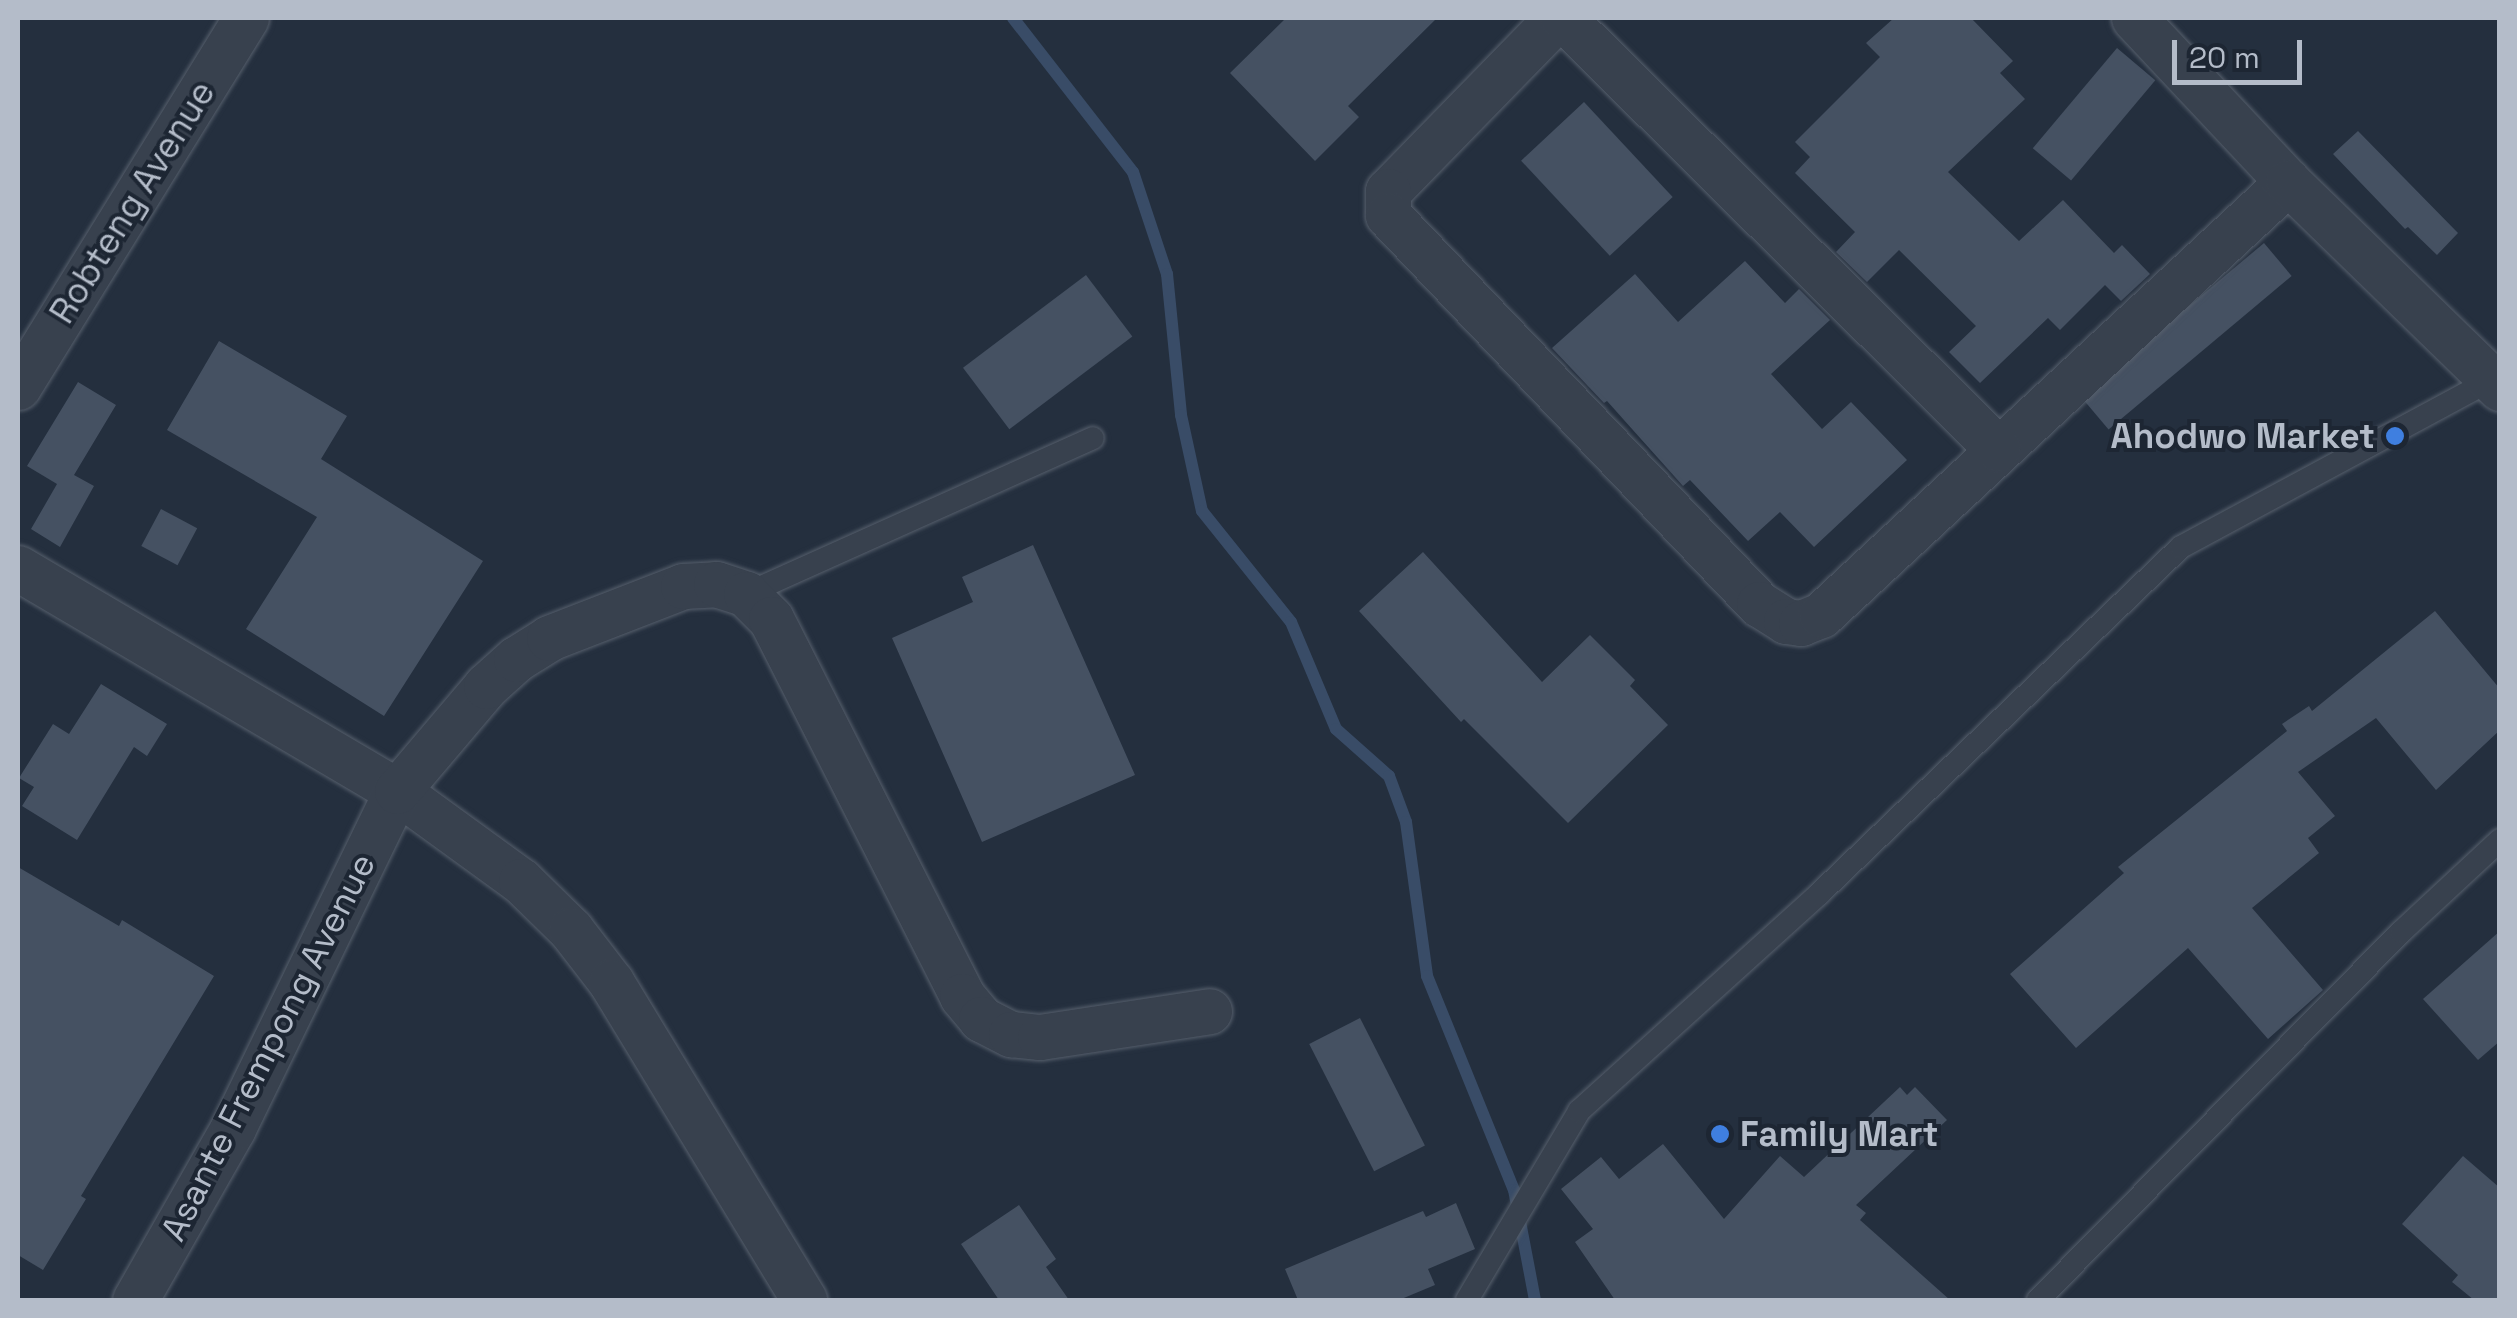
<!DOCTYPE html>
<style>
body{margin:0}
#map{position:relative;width:2517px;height:1318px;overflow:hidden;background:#242f3e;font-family:"Space Grotesk",sans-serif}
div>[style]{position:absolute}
.stream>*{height:12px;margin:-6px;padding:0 6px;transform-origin:6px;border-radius:6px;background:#394c67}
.building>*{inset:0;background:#455162;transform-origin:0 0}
.roads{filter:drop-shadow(0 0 2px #565f6c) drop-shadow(0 0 2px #565f6c)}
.lane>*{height:22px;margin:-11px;padding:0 11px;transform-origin:11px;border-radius:11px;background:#38414e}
.street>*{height:45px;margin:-22.5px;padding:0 22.5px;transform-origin:22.5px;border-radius:22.5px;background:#38414e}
.dots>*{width:28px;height:28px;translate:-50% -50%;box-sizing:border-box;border:5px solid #1d2633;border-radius:50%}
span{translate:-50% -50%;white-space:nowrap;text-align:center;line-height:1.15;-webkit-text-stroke:8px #1d2633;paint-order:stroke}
.street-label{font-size:35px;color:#b4bcc9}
.poi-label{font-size:35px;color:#b4bcc9;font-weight:700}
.right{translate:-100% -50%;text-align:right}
.left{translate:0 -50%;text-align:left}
.frame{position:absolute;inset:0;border:20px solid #b4bcc9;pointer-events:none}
.scale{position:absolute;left:2172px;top:40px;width:130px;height:45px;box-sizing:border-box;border:5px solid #b4bcc9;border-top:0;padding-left:12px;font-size:30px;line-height:35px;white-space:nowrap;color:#b4bcc9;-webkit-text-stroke:8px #1d2633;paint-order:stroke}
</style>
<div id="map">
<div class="stream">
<div style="left:1013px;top:18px;width:195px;rotate:52.1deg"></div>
<div style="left:1133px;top:172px;width:108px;rotate:71.6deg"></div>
<div style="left:1167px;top:274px;width:142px;rotate:84.3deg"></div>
<div style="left:1181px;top:415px;width:98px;rotate:77.7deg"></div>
<div style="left:1202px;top:511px;width:142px;rotate:51.3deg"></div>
<div style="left:1291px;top:622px;width:116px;rotate:67.2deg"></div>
<div style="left:1336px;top:729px;width:71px;rotate:41.6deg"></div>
<div style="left:1389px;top:776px;width:49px;rotate:69.7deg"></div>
<div style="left:1406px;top:822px;width:155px;rotate:82.2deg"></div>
<div style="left:1427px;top:976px;width:231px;rotate:67.9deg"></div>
<div style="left:1514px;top:1190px;width:112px;rotate:79.2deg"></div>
</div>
<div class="building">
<div style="clip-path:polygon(1286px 18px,1437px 18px,1348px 106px,1359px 117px,1315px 161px,1230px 73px)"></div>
<div style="clip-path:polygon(1894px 18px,1971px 18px,2013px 61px,2000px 73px,2025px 99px,1948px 172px,2019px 241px,2063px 200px,2114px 253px,2122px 245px,2150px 274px,2121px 301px,2105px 285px,2060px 330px,2048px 318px,1980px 383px,1949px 352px,1976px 326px,1899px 250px,1867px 282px,1836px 252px,1855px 232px,1795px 173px,1810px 157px,1795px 142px,1880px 57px,1866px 43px)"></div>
<div style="left:2117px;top:48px;width:50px;height:131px;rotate:40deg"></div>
<div style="left:1584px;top:102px;width:130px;height:86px;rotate:47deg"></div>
<div style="clip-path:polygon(2358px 131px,2458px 233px,2437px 255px,2408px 227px,2405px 229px,2333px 154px)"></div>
<div style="left:2264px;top:243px;width:43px;height:239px;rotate:50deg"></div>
<div style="clip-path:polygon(1745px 261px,1785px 303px,1799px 289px,1830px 320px,1771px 374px,1822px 429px,1851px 402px,1907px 460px,1814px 547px,1780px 512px,1748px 541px,1690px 480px,1683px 486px,1607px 401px,1604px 403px,1552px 348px,1635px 274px,1678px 322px)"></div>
<div style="left:1086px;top:275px;width:77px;height:154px;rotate:53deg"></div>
<div style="clip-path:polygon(219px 341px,347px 416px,321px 459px,483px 561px,384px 716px,246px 629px,317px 517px,167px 430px)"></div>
<div style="clip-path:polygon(78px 382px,116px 405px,74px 475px,94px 486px,60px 547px,31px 529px,57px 484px,27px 466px)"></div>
<div style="left:161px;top:509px;width:41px;height:42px;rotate:28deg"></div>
<div style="clip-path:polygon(1033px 545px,1135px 775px,982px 842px,892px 638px,973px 602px,962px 577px)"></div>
<div style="clip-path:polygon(1423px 552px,1542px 682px,1590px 635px,1635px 680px,1630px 686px,1668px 725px,1568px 823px,1464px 719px,1461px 722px,1359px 611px)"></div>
<div style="clip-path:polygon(2435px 611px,2500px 689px,2500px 730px,2436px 790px,2376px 718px,2298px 772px,2335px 816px,2308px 838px,2319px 853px,2252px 908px,2323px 990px,2268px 1039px,2188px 948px,2076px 1048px,2010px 974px,2124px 873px,2118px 867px,2287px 731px,2282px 724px,2309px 706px,2312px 711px)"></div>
<div style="clip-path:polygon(101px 684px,167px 724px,147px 756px,134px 747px,77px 840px,22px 806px,34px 787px,19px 778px,53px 724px,69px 734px)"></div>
<div style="clip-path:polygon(18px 867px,119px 926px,122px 920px,214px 976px,81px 1196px,86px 1199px,43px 1270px,18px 1255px)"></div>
<div style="clip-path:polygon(2500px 931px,2500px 1041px,2478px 1060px,2423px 999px)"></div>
<div style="left:1360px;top:1018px;width:143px;height:57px;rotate:63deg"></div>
<div style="clip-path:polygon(1900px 1087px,1907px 1095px,1915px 1087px,1947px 1120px,1856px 1205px,1866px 1213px,1860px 1220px,1950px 1300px,1615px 1300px,1575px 1242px,1593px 1229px,1561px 1189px,1601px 1157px,1619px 1179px,1663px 1144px,1724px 1219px,1780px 1156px,1804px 1177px)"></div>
<div style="clip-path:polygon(2463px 1156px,2500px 1188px,2500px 1300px,2474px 1300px,2452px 1282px,2458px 1275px,2402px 1224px)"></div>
<div style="clip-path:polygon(1456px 1203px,1475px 1249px,1428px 1269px,1435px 1285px,1399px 1300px,1298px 1300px,1285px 1269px,1423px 1211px,1426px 1217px)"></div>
<div style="clip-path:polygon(1019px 1205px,1056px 1259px,1046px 1267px,1069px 1300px,999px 1300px,961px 1244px)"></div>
</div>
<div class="roads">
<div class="lane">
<div style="left:746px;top:594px;width:380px;rotate:-24.2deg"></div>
<div style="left:1467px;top:1300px;width:220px;rotate:-59.3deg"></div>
<div style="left:1579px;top:1111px;width:324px;rotate:-42.1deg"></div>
<div style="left:1819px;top:894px;width:501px;rotate:-43.79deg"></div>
<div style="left:2181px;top:547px;width:352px;rotate:-28.3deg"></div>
<div style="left:2038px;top:1300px;width:517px;rotate:-45.39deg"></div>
<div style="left:2401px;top:932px;width:135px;rotate:-42.9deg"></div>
</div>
<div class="street">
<div style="left:1557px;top:18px;width:242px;rotate:134.3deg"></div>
<div style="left:1388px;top:191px;width:24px;rotate:90deg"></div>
<div style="left:1388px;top:215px;width:538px;rotate:46.36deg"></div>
<div style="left:1759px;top:604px;width:32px;rotate:32deg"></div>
<div style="left:1786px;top:621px;width:15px;rotate:8deg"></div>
<div style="left:1801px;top:623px;width:22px;rotate:-22deg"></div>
<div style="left:1821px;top:615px;width:637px;rotate:-42.84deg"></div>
<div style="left:1563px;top:18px;width:612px;rotate:44.74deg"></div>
<div style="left:2134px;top:18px;width:225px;rotate:46.8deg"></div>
<div style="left:2288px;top:182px;width:296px;rotate:44.2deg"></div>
<div style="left:18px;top:387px;width:434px;rotate:-58.3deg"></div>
<div style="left:18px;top:568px;width:440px;rotate:30.5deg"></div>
<div style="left:397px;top:791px;width:153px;rotate:36deg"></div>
<div style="left:521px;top:881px;width:70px;rotate:44.4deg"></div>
<div style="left:571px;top:930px;width:66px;rotate:52.4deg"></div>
<div style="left:611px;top:982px;width:372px;rotate:58.7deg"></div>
<div style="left:135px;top:1300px;width:198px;rotate:-60.3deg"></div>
<div style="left:233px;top:1128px;width:375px;rotate:-64.1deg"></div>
<div style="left:397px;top:791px;width:138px;rotate:-49.7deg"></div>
<div style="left:486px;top:686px;width:40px;rotate:-42deg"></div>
<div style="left:516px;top:659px;width:39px;rotate:-32deg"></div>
<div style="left:549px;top:638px;width:144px;rotate:-21.2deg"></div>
<div style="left:683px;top:586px;width:33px;rotate:-3deg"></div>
<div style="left:716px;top:584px;width:32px;rotate:18deg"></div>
<div style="left:746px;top:594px;width:35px;rotate:45deg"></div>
<div style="left:771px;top:619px;width:423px;rotate:63.1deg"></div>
<div style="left:962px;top:996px;width:30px;rotate:50deg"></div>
<div style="left:981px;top:1019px;width:34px;rotate:27deg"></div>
<div style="left:1011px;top:1034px;width:29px;rotate:6deg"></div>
<div style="left:1040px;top:1037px;width:171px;rotate:-8.7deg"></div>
</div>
</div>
<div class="dots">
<div style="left:2395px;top:436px;background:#3f7fe0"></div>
<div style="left:1720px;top:1134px;background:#3f7fe0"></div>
</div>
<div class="street-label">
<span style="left:132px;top:202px;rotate:-58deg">Robteng Avenue</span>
<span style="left:268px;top:1047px;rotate:-63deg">Asante Frempong Avenue</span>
</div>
<div class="poi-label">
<span class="right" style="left:2375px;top:436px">Ahodwo Market</span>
<span class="left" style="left:1740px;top:1134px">Family Mart</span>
</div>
<div class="frame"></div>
<div class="scale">20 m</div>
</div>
